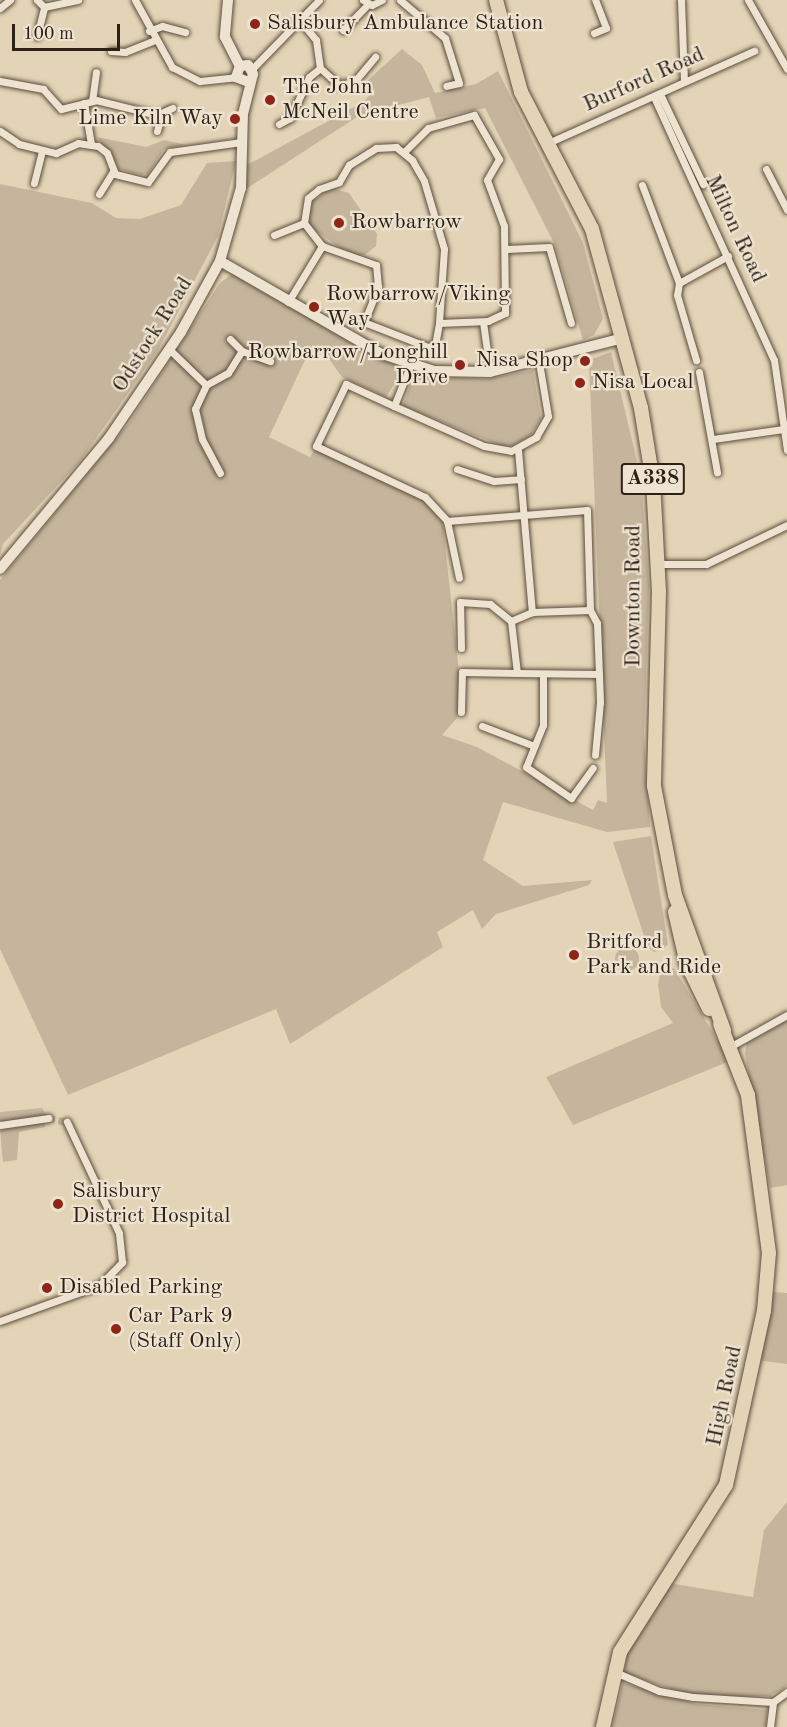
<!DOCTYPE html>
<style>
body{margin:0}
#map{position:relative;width:787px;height:1727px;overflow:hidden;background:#e4d4b7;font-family:"Old Standard TT",serif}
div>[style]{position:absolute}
.green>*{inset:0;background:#c5b59c}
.round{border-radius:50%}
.street-tunnel>*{height:7px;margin-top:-3.5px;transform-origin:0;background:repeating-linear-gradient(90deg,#bfb097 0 7px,transparent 0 10.5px)}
.roads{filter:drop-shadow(0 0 2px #5b4d3e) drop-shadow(0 0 2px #5b4d3e)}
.street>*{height:7px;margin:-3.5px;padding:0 3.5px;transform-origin:3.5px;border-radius:3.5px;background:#ede3d0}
.secondary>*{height:10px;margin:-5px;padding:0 5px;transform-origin:5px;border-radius:5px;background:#ede3d0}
.highway>*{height:14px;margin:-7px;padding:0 7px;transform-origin:7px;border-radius:7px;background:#e4d4b7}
.dots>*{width:16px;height:16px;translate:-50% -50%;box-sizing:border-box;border:3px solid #ede3d0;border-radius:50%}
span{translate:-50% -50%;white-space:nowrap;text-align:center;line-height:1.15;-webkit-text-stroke:4.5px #ede3d0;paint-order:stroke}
.shield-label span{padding:2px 4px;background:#ede3d0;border:2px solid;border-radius:4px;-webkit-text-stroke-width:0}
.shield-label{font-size:21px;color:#2d2016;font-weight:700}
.poi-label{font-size:22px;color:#2d2016}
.left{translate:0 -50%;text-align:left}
.right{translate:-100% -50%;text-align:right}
.street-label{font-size:22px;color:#2d2016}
.scale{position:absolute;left:12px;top:24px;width:108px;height:27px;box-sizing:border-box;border:3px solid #2d2016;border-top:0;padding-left:8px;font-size:18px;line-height:21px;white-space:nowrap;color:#2d2016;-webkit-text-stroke:4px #ede3d0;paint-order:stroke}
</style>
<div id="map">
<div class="green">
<div style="clip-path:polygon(402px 49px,422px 65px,435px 93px,476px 84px,498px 71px,583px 243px,603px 319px,594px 335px,583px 340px,556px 247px,485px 108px,436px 118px,429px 97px,360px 115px,246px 189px,245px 166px,365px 101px,373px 90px,366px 82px)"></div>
<div style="clip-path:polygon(97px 137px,146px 147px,164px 140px,186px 145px,164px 149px,148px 174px,141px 175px,119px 169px)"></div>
<div style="clip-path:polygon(236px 161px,218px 236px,157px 352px,80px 461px,3px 544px,0 555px,0 184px,92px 203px,116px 218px,140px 219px,181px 205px,207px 163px)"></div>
<div style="clip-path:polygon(331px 188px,349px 193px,377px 234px,376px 246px,365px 255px,350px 255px,311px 227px,307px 214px,312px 202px)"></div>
<div style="clip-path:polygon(233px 273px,404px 369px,386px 397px,342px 377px,327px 356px,311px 347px,269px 437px,310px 457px,315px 449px,425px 501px,442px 518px,461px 689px,457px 718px,442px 735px,477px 747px,593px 810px,598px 800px,607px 803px,589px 360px,611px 352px,641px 478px,649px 587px,644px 735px,650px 827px,607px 832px,503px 802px,483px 860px,523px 886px,592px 880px,589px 885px,496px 914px,482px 929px,473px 910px,437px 932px,443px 947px,290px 1044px,276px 1009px,68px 1095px,0 949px,0 580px,129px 423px,220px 283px)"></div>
<div style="clip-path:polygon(533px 370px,541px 419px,530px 436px,513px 445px,502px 446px,403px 406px,412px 379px,421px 376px,486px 379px)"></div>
<div style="clip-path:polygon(651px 836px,668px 945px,655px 952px,648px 948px,613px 842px)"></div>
<div class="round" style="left:615px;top:947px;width:24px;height:24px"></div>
<div style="clip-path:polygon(674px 968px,730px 1061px,573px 1125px,546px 1077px,673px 1023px,661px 1007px,658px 984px,660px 974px)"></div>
<div style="clip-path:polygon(787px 1020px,787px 1185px,770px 1188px,745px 1053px,747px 1043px)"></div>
<div style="clip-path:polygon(42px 1108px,47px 1116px,0 1122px,0 1112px)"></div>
<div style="clip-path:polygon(45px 1122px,45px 1127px,19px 1132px,17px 1160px,3px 1162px,0 1130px)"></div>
<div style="clip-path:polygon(773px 1292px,787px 1293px,787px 1364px,756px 1360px)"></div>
<div style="clip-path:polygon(787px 1502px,787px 1686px,770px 1696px,695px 1697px,625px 1673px,626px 1650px,669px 1583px,753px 1597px,764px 1530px)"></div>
<div style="clip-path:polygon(623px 1683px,696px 1704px,767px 1710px,766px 1727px,612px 1727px)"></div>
</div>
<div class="street-tunnel">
<div style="left:48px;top:1118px;width:19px;rotate:12deg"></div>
</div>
<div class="roads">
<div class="street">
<div style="left:37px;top:0;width:10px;rotate:45deg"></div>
<div style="left:44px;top:7px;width:35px;rotate:-12deg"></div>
<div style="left:135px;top:0;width:77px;rotate:61.1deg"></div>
<div style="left:172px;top:67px;width:31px;rotate:27deg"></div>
<div style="left:200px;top:81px;width:36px;rotate:-6deg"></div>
<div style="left:363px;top:0;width:10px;rotate:29deg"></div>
<div style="left:372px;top:5px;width:11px;rotate:-27deg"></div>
<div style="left:400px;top:0;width:59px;rotate:40.2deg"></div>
<div style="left:445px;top:38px;width:47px;rotate:72.7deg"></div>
<div style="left:459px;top:83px;width:13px;rotate:167deg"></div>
<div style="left:681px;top:0;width:81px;rotate:87.9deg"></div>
<div style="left:748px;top:0;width:79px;rotate:60.5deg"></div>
<div style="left:0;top:8px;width:13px;rotate:-39deg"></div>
<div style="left:299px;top:19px;width:27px;rotate:51deg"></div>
<div style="left:316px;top:40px;width:28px;rotate:82deg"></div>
<div style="left:320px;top:68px;width:25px;rotate:42deg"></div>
<div style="left:339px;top:85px;width:15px;rotate:-11deg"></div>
<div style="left:354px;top:82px;width:33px;rotate:-50deg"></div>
<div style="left:343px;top:30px;width:36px;rotate:-46deg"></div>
<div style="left:149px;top:31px;width:14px;rotate:-21deg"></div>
<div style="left:162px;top:26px;width:24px;rotate:15deg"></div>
<div style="left:594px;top:33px;width:13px;rotate:-23deg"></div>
<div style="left:606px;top:28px;width:30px;rotate:-111deg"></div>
<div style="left:37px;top:36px;width:30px;rotate:-76deg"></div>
<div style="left:111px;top:51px;width:14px;rotate:4deg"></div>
<div style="left:125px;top:52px;width:31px;rotate:-22deg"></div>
<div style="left:252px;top:69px;width:96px;rotate:-45.8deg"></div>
<div style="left:0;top:81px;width:44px;rotate:10.5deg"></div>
<div style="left:43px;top:89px;width:27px;rotate:48deg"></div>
<div style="left:61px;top:109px;width:36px;rotate:-14deg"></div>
<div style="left:96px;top:100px;width:63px;rotate:13.8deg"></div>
<div style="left:157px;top:115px;width:17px;rotate:-25deg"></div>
<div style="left:660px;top:94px;width:100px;rotate:64.5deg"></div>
<div style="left:654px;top:97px;width:289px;rotate:65.5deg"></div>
<div style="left:774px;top:360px;width:91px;rotate:81.8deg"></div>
<div style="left:92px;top:101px;width:29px;rotate:-82deg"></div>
<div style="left:84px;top:103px;width:42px;rotate:80.3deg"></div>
<div style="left:279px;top:124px;width:13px;rotate:-29deg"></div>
<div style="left:290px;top:118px;width:45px;rotate:-65.1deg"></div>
<div style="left:309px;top:77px;width:14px;rotate:-39deg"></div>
<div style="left:0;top:131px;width:23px;rotate:34deg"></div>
<div style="left:19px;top:144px;width:38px;rotate:14deg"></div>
<div style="left:56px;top:153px;width:24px;rotate:-24deg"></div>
<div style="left:78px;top:143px;width:20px;rotate:9deg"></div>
<div style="left:98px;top:146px;width:11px;rotate:38deg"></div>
<div style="left:107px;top:153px;width:22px;rotate:69deg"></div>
<div style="left:115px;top:174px;width:34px;rotate:14deg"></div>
<div style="left:148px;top:182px;width:37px;rotate:-54deg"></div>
<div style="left:170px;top:152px;width:72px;rotate:-8deg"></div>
<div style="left:157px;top:131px;width:16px;rotate:-76deg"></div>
<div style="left:548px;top:143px;width:226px;rotate:-24.1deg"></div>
<div style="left:396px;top:147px;width:21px;rotate:39deg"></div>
<div style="left:412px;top:160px;width:24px;rotate:60deg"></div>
<div style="left:424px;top:181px;width:71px;rotate:73.6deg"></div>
<div style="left:444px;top:249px;width:74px;rotate:93.9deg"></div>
<div style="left:439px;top:323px;width:22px;rotate:100deg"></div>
<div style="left:435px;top:345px;width:7px;rotate:164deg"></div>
<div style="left:428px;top:347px;width:69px;rotate:-158.7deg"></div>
<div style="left:364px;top:322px;width:38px;rotate:-68deg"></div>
<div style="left:378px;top:287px;width:22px;rotate:-95deg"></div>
<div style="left:376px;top:265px;width:57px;rotate:-160.6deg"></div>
<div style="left:322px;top:246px;width:29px;rotate:-128deg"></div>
<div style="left:304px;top:223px;width:25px;rotate:-81deg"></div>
<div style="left:308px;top:198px;width:14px;rotate:-39deg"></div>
<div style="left:319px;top:189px;width:21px;rotate:-19deg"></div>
<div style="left:339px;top:182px;width:20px;rotate:-60deg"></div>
<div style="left:349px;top:165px;width:32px;rotate:-32deg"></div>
<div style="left:376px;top:148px;width:20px;rotate:-3deg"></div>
<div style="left:404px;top:152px;width:34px;rotate:-45deg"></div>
<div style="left:428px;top:128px;width:48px;rotate:-15.8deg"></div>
<div style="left:474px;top:115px;width:51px;rotate:60.4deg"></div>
<div style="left:499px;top:159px;width:24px;rotate:120deg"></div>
<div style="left:487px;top:180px;width:49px;rotate:69.7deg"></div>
<div style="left:504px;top:226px;width:87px;rotate:89.3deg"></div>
<div style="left:505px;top:313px;width:19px;rotate:155deg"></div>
<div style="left:488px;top:321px;width:49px;rotate:177.7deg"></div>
<div style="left:766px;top:169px;width:46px;rotate:62.9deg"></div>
<div style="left:34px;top:183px;width:34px;rotate:-76deg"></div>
<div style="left:642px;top:185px;width:105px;rotate:69.3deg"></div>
<div style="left:679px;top:283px;width:56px;rotate:-28.9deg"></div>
<div style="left:99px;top:194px;width:26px;rotate:-58deg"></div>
<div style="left:274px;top:235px;width:32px;rotate:-22deg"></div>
<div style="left:507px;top:249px;width:42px;rotate:-2.7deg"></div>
<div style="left:549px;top:247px;width:79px;rotate:73.9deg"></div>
<div style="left:679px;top:283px;width:12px;rotate:99deg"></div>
<div style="left:677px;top:295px;width:68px;rotate:73.7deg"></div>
<div style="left:288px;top:302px;width:66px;rotate:-58.7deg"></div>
<div style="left:483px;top:322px;width:50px;rotate:82deg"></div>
<div style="left:170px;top:350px;width:50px;rotate:44.2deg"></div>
<div style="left:242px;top:351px;width:30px;rotate:20deg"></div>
<div style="left:410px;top:366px;width:43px;rotate:111.8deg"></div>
<div style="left:394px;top:406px;width:98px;rotate:24deg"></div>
<div style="left:484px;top:446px;width:27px;rotate:10deg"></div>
<div style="left:511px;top:451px;width:29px;rotate:-29deg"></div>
<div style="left:536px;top:437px;width:24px;rotate:-60deg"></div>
<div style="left:548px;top:416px;width:55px;rotate:-99.5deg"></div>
<div style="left:699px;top:372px;width:102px;rotate:79.8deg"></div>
<div style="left:394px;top:406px;width:53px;rotate:-155.4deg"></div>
<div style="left:346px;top:384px;width:69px;rotate:115.8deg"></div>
<div style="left:316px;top:446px;width:120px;rotate:25.1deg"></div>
<div style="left:425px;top:497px;width:33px;rotate:47deg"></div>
<div style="left:447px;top:521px;width:140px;rotate:-4.5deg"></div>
<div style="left:587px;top:510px;width:100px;rotate:88.3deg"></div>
<div style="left:713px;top:439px;width:71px;rotate:-8.1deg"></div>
<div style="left:518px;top:450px;width:163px;rotate:85.1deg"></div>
<div style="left:457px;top:469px;width:39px;rotate:18deg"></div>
<div style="left:494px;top:481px;width:27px;rotate:-4deg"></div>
<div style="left:220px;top:473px;width:38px;rotate:-118deg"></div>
<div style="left:202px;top:439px;width:31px;rotate:-103deg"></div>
<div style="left:195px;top:409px;width:26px;rotate:-65deg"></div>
<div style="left:206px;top:385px;width:25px;rotate:-29deg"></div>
<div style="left:228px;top:373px;width:26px;rotate:-58deg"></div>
<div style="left:242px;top:351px;width:17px;rotate:-135deg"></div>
<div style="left:447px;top:521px;width:58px;rotate:78.1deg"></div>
<div style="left:658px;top:564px;width:48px"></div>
<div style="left:706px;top:564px;width:90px;rotate:-25.7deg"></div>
<div style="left:590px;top:610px;width:15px;rotate:62deg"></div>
<div style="left:597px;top:623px;width:79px;rotate:87.8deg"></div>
<div style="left:600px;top:702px;width:53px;rotate:95.4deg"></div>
<div style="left:461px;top:648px;width:46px;rotate:-91.2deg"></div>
<div style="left:460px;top:602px;width:30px;rotate:4deg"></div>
<div style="left:490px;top:604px;width:27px;rotate:39deg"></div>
<div style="left:511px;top:621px;width:23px;rotate:-23deg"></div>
<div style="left:532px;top:612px;width:58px;rotate:-2deg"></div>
<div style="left:517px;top:673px;width:82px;rotate:0.7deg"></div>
<div style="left:543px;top:678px;width:47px;rotate:90deg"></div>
<div style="left:543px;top:725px;width:45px;rotate:112deg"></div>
<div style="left:526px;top:767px;width:55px;rotate:34.6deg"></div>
<div style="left:571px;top:798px;width:37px;rotate:-54deg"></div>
<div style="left:461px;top:712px;width:40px;rotate:-88.6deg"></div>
<div style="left:462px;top:672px;width:55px;rotate:1deg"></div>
<div style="left:517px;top:673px;width:52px;rotate:-96.6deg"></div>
<div style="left:482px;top:726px;width:56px;rotate:21deg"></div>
<div style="left:733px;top:1045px;width:62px;rotate:-29.1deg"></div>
<div style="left:0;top:1125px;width:49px;rotate:-8.3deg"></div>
<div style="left:0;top:1321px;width:106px;rotate:-19.8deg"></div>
<div style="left:100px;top:1285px;width:32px;rotate:-46deg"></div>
<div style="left:122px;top:1262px;width:29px;rotate:-96deg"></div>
<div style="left:119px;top:1233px;width:123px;rotate:-115.1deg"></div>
<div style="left:615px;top:1672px;width:48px;rotate:23.4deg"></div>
<div style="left:659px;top:1691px;width:35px;rotate:10deg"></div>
<div style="left:693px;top:1697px;width:80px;rotate:3.6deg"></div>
<div style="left:773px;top:1702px;width:17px;rotate:-36deg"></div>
<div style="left:770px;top:1727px;width:25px;rotate:-83deg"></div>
</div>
<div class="secondary">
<div style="left:228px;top:0;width:37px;rotate:95deg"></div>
<div style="left:225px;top:37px;width:33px;rotate:63deg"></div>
<div style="left:240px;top:66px;width:12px;rotate:110deg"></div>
<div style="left:236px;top:77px;width:11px;rotate:22deg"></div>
<div style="left:220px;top:261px;width:187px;rotate:29.9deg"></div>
<div style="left:382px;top:354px;width:55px;rotate:18.1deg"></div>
<div style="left:434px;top:371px;width:56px;rotate:1deg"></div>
<div style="left:490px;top:372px;width:137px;rotate:-14.3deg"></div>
<div style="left:0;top:569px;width:170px;rotate:-50.2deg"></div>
<div style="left:109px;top:438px;width:128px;rotate:-55.8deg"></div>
<div style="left:181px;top:332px;width:81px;rotate:-61.2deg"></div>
<div style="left:220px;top:261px;width:76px;rotate:-74deg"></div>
<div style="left:241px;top:188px;width:74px;rotate:-88.5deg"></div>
<div style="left:243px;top:114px;width:41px;rotate:-76deg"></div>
<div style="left:253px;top:74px;width:10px;rotate:-119deg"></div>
<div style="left:248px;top:65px;width:8px;rotate:173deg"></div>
</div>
<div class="highway">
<div style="left:496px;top:0;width:95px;rotate:74.8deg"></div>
<div style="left:521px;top:92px;width:154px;rotate:62.6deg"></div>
<div style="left:592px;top:229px;width:186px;rotate:74.7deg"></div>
<div style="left:641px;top:408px;width:74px;rotate:80.7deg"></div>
<div style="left:653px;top:481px;width:110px;rotate:86.9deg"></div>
<div style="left:659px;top:591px;width:195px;rotate:91.5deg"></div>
<div style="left:654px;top:786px;width:111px;rotate:79.1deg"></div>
<div style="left:675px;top:895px;width:144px;rotate:70.1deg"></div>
<div style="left:675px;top:912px;width:53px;rotate:77deg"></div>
<div style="left:687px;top:964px;width:50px;rotate:63.9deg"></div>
<div style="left:603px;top:1727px;width:77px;rotate:-77.2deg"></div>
<div style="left:620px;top:1652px;width:198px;rotate:-57.6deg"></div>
<div style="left:726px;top:1485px;width:178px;rotate:-77.7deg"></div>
<div style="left:764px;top:1311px;width:58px;rotate:-85.1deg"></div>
<div style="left:769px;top:1253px;width:159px;rotate:-97.6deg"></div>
<div style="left:748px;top:1095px;width:76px;rotate:-111.5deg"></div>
</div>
</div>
<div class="dots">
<div style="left:255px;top:24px;background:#8f2418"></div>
<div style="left:270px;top:100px;background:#8f2418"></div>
<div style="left:235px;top:119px;background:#8f2418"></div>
<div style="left:339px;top:223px;background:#8f2418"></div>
<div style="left:314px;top:307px;background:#8f2418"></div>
<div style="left:585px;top:361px;background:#8f2418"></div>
<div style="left:460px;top:365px;background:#8f2418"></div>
<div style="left:580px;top:383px;background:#8f2418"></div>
<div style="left:574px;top:955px;background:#8f2418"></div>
<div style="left:58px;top:1204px;background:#8f2418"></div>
<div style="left:47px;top:1288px;background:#8f2418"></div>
<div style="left:116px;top:1329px;background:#8f2418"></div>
</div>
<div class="shield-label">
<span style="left:653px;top:479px">A338</span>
</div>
<div class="poi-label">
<span class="left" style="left:267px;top:24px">Salisbury Ambulance Station</span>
<span class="left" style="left:282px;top:100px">The John<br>McNeil Centre</span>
<span class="right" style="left:223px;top:119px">Lime Kiln Way</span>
<span class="left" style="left:351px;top:223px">Rowbarrow</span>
<span class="left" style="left:326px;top:307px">Rowbarrow/Viking<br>Way</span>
<span class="right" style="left:448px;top:365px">Rowbarrow/Longhill<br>Drive</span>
<span class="right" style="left:573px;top:361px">Nisa Shop</span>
<span class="left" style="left:592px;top:383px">Nisa Local</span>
<span class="left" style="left:586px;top:955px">Britford<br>Park and Ride</span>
<span class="left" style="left:72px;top:1204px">Salisbury<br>District Hospital</span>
<span class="left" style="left:59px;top:1288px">Disabled Parking</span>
<span class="left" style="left:128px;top:1329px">Car Park 9<br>(Staff Only)</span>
</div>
<div class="street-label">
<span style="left:644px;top:80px;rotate:-24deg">Burford Road</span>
<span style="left:735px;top:229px;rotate:65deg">Milton Road</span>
<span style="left:153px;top:335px;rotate:-58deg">Odstock Road</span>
<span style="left:634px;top:596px;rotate:-90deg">Downton Road</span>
<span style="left:725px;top:1396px;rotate:-78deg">High Road</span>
</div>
<div class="scale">100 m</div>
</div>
